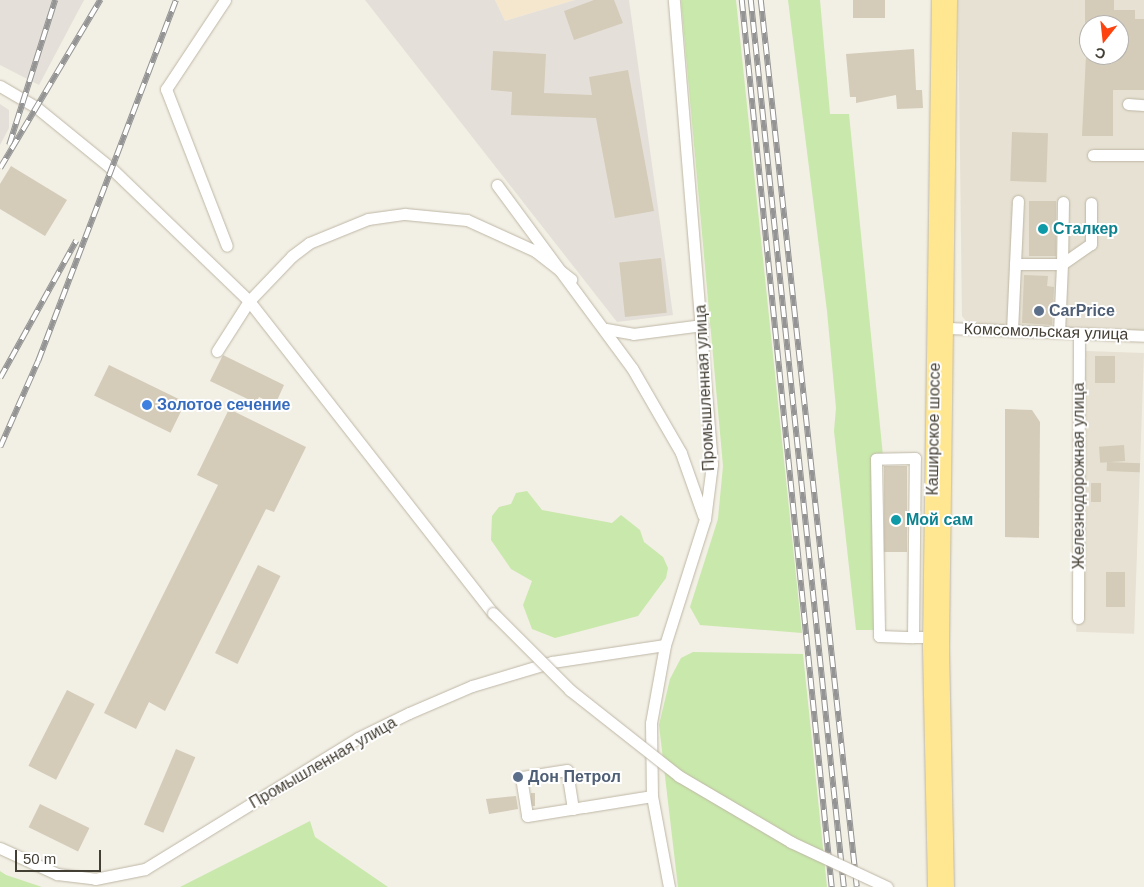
<!DOCTYPE html>
<meta charset="utf-8">
<style>
body{margin:0}
#map{position:relative;width:1144px;height:887px;overflow:hidden;background:#f2efe4;font-family:Arial,sans-serif}
div>[style]{position:absolute}
.residential>*{inset:0;background:#e6e1d2;transform-origin:0 0}
.commercial>*{inset:0;background:#f5e7ce}
.industrial>*{inset:0;background:#e4e0d9}
.green>*{inset:0;background:#c9e8ab}
.building>*{inset:0;background:#d4cbb9;transform-origin:0 0}
.roads{filter:drop-shadow(0 0 1px #beb7a6) drop-shadow(0 0 1px #beb7a6)}
.minor>*{height:11px;margin:-5.5px;padding:0 5.5px;transform-origin:5.5px;border-radius:5.5px;background:#fff}
.major>*{height:14px;margin:-7px;padding:0 7px;transform-origin:7px;border-radius:7px;background:#ffe690}
.rail>*{height:5.5px;margin-top:-2.75px;transform-origin:0;background:repeating-linear-gradient(90deg,#fff 0 11px,#949494 0 22px);box-sizing:border-box;border-block:1px solid #949494}
.bridges{filter:drop-shadow(0 0 1px #beb7a6) drop-shadow(0 0 1px #beb7a6)}
.minor-bridge>*{height:11px;margin:-5.5px;padding:0 5.5px;transform-origin:5.5px;border-radius:5.5px;background:#fff}
.dots>*{width:14px;height:14px;translate:-50% -50%;box-sizing:border-box;border:2px solid #fff;border-radius:50%}
span{translate:-50% -50%;white-space:nowrap;text-align:center;line-height:1.15;-webkit-text-stroke:4px #fff;paint-order:stroke}
.culture-label{font-size:16px;color:#0d838f;font-weight:700}
.left{translate:0 -50%;text-align:left}
.service-label{font-size:16px;color:#4e5e75;font-weight:700}
.street-label{font-size:16px;color:#443f34}
.shop-label{font-size:16px;color:#366cbe;font-weight:700}
.north{position:absolute;left:1079px;top:15px;width:50px;height:50px;box-sizing:border-box;background:#fff;border:1px solid #b4b2ae;border-radius:50%;rotate:196deg;font-size:14px;font-weight:700;line-height:20px;text-align:center;color:#443f34}
.north::after{content:'';display:block;margin:auto;width:18px;height:22px;background:#fd4310;clip-path:polygon(50% 0,100% 100%,50% 72%,0 100%)}
.scale{position:absolute;left:15px;top:850px;width:86px;height:22px;box-sizing:border-box;border:2px solid #443f34;border-top:0;padding-left:6px;font-size:15px;line-height:18px;white-space:nowrap;color:#443f34;-webkit-text-stroke:4px #fff;paint-order:stroke}
</style>
<div id="map">
<div class="residential">
<div style="clip-path:polygon(evenodd,958px 0,1144px 0,1144px 331px,970px 326px,962px 316px,958px 0,1089px 25px,1119px 25px,1119px 55px,1089px 55px,1089px 25px)"></div>
<div style="left:1086px;top:351px;width:58px;height:281px;rotate:2deg"></div>
</div>
<div class="commercial">
<div style="clip-path:polygon(495px 0,575px 0,505px 21px)"></div>
</div>
<div class="industrial">
<div style="clip-path:polygon(0 0,84px 0,39px 85px,0 65px)"></div>
<div style="clip-path:polygon(365px 0,495px 0,505px 21px,575px 0,629px 0,673px 315px,617px 322px)"></div>
<div style="clip-path:polygon(0 104px,9px 110px,9px 128px,0 145px)"></div>
</div>
<div class="green">
<div style="clip-path:polygon(681px 0,736px 0,802px 633px,700px 625px,690px 607px,718px 519px,723px 466px)"></div>
<div style="clip-path:polygon(788px 0,820px 0,830px 114px,849px 114px,883px 456px,873px 457px,876px 630px,856px 630px,834px 431px,836px 408px,827px 311px)"></div>
<div style="clip-path:polygon(527px 491px,542px 510px,612px 523px,621px 515px,640px 530px,644px 542px,663px 557px,668px 568px,666px 578px,638px 616px,555px 638px,532px 629px,523px 605px,532px 581px,511px 569px,491px 540px,492px 516px,499px 507px,511px 504px,516px 493px)"></div>
<div style="clip-path:polygon(693px 652px,803px 654px,827px 887px,678px 887px,659px 725px,670px 679px,681px 658px)"></div>
<div style="clip-path:polygon(310px 821px,315px 837px,388px 887px,180px 887px)"></div>
<div style="clip-path:polygon(0 871px,6px 875px,42px 887px,0 887px)"></div>
</div>
<div class="building">
<div style="clip-path:polygon(594px 0,614px 0,623px 23px,574px 40px,564px 11px)"></div>
<div style="left:853px;top:0;width:32px;height:18px"></div>
<div style="clip-path:polygon(1085px 0,1114px 0,1114px 10px,1135px 10px,1135px 19px,1144px 19px,1144px 90px,1113px 90px,1113px 136px,1082px 136px,1086px 55px,1119px 55px,1119px 25px,1085px 25px)"></div>
<div style="clip-path:polygon(914px 49px,916px 90px,922px 90px,923px 108px,897px 109px,896px 95px,856px 103px,856px 97px,850px 97px,846px 54px)"></div>
<div style="clip-path:polygon(493px 51px,546px 54px,544px 93px,592px 95px,589px 77px,628px 70px,654px 211px,615px 218px,596px 118px,511px 115px,512px 92px,491px 90px)"></div>
<div style="left:1012px;top:132px;width:36px;height:49px;rotate:2deg"></div>
<div style="clip-path:polygon(11px 166px,67px 200px,45px 236px,0 209px,0 184px)"></div>
<div style="left:1029px;top:201px;width:27px;height:55px"></div>
<div style="left:661px;top:258px;width:55px;height:42px;rotate:84deg"></div>
<div style="clip-path:polygon(1024px 275px,1048px 276px,1047px 286px,1054px 287px,1052px 325px,1022px 323px)"></div>
<div style="clip-path:polygon(223px 355px,284px 385px,275px 405px,259px 397px,256px 403px,210px 381px)"></div>
<div style="left:1095px;top:356px;width:20px;height:27px"></div>
<div style="left:109px;top:365px;width:85px;height:34px;rotate:26deg"></div>
<div style="clip-path:polygon(229px 409px,306px 447px,274px 512px,266px 509px,165px 711px,149px 702px,136px 729px,104px 713px,218px 485px,197px 475px)"></div>
<div style="clip-path:polygon(1005px 409px,1032px 410px,1040px 422px,1039px 538px,1005px 537px)"></div>
<div style="left:1124px;top:445px;width:16px;height:25px;rotate:86deg"></div>
<div style="left:1107px;top:462px;width:33px;height:9px;rotate:2deg"></div>
<div style="left:884px;top:466px;width:23px;height:86px"></div>
<div style="left:1091px;top:483px;width:10px;height:19px"></div>
<div style="left:258px;top:565px;width:25px;height:98px;rotate:26deg"></div>
<div style="left:1106px;top:572px;width:19px;height:35px"></div>
<div style="left:67px;top:690px;width:31px;height:85px;rotate:27deg"></div>
<div style="left:176px;top:749px;width:21px;height:82px;rotate:23deg"></div>
<div style="left:531px;top:793px;width:4px;height:13px"></div>
<div style="clip-path:polygon(516px 796px,518px 809px,489px 814px,486px 799px)"></div>
<div style="left:40px;top:804px;width:55px;height:26px;rotate:26deg"></div>
</div>
<div class="roads">
<div class="minor">
<div style="left:225px;top:0;width:107px;rotate:123.5deg"></div>
<div style="left:166px;top:89px;width:168px;rotate:68.8deg"></div>
<div style="left:0;top:86px;width:42px;rotate:30.3deg"></div>
<div style="left:36px;top:107px;width:97px;rotate:39.1deg"></div>
<div style="left:111px;top:168px;width:192px;rotate:43.9deg"></div>
<div style="left:249px;top:301px;width:396px;rotate:52deg"></div>
<div style="left:1128px;top:104px;width:16px;rotate:4deg"></div>
<div style="left:1093px;top:155px;width:51px"></div>
<div style="left:497px;top:185px;width:227px;rotate:53.6deg"></div>
<div style="left:632px;top:368px;width:98px;rotate:60deg"></div>
<div style="left:681px;top:453px;width:66px;rotate:70.5deg"></div>
<div style="left:1063px;top:202px;width:62px;rotate:90.9deg"></div>
<div style="left:1062px;top:264px;width:35px;rotate:-35deg"></div>
<div style="left:1091px;top:244px;width:41px;rotate:-90deg"></div>
<div style="left:1015px;top:264px;width:63px;rotate:-87.3deg"></div>
<div style="left:948px;top:328px;width:196px;rotate:2.3deg"></div>
<div style="left:606px;top:329px;width:27px;rotate:10deg"></div>
<div style="left:633px;top:334px;width:70px;rotate:-7.4deg"></div>
<div style="left:1012px;top:331px;width:67px;rotate:-87.4deg"></div>
<div style="left:1015px;top:264px;width:47px"></div>
<div style="left:1062px;top:264px;width:68px;rotate:92.5deg"></div>
<div style="left:217px;top:351px;width:59px;rotate:-57.4deg"></div>
<div style="left:249px;top:301px;width:62px;rotate:-46.3deg"></div>
<div style="left:292px;top:256px;width:21px;rotate:-37deg"></div>
<div style="left:309px;top:243px;width:64px;rotate:-22.1deg"></div>
<div style="left:368px;top:219px;width:37px;rotate:-8deg"></div>
<div style="left:405px;top:214px;width:62px;rotate:5.5deg"></div>
<div style="left:467px;top:220px;width:75px;rotate:24.5deg"></div>
<div style="left:535px;top:251px;width:46px;rotate:37.9deg"></div>
<div style="left:1078px;top:618px;width:285px;rotate:-89.8deg"></div>
<div style="left:913px;top:637px;width:179px;rotate:-89.4deg"></div>
<div style="left:915px;top:458px;width:39px;rotate:179deg"></div>
<div style="left:876px;top:459px;width:177px;rotate:89deg"></div>
<div style="left:879px;top:636px;width:34px;rotate:2deg"></div>
<div style="left:913px;top:637px;width:17px"></div>
<div style="left:573px;top:809px;width:39px;rotate:-99deg"></div>
<div style="left:567px;top:770px;width:47px;rotate:171.3deg"></div>
<div style="left:521px;top:777px;width:39px;rotate:81deg"></div>
<div style="left:527px;top:816px;width:58px;rotate:-9deg"></div>
<div style="left:584px;top:807px;width:69px;rotate:-9.2deg"></div>
<div style="left:0;top:848px;width:63px;rotate:24.5deg"></div>
<div style="left:57px;top:874px;width:38px;rotate:7deg"></div>
<div style="left:95px;top:879px;width:51px;rotate:-11.3deg"></div>
<div style="left:145px;top:869px;width:250px;rotate:-31.6deg"></div>
<div style="left:358px;top:738px;width:57px;rotate:-26.1deg"></div>
<div style="left:409px;top:713px;width:69px;rotate:-23.2deg"></div>
<div style="left:472px;top:686px;width:84px;rotate:-16.7deg"></div>
<div style="left:552px;top:662px;width:114px;rotate:-8.6deg"></div>
<div style="left:669px;top:887px;width:93px;rotate:-100.6deg"></div>
<div style="left:652px;top:796px;width:73px;rotate:-90.8deg"></div>
<div style="left:651px;top:723px;width:79px;rotate:-79.8deg"></div>
<div style="left:665px;top:645px;width:132px;rotate:-72.4deg"></div>
<div style="left:705px;top:519px;width:55px;rotate:-82.7deg"></div>
<div style="left:712px;top:464px;width:466px;rotate:-94.7deg"></div>
</div>
<div class="major">
<div style="left:935px;top:887px;width:242px;rotate:-91.2deg"></div>
<div style="left:930px;top:645px;width:645px;rotate:-89.2deg"></div>
<div style="left:947px;top:887px;width:239px;rotate:-91.2deg"></div>
<div style="left:942px;top:648px;width:648px;rotate:-89.29deg"></div>
</div>
</div>
<div class="rail">
<div style="left:742px;top:0;width:892px;rotate:84.21deg"></div>
<div style="left:751px;top:0;width:892px;rotate:84.01deg"></div>
<div style="left:761px;top:0;width:892px;rotate:83.82deg"></div>
<div style="left:9px;top:145px;width:152px;rotate:-72.4deg"></div>
<div style="left:0;top:168px;width:196px;rotate:-59.2deg"></div>
<div style="left:0;top:378px;width:157px;rotate:-61deg"></div>
<div style="left:0;top:447px;width:94px;rotate:-66.2deg"></div>
<div style="left:38px;top:361px;width:386px;rotate:-69.1deg"></div>
</div>
<div class="bridges">
<div class="minor-bridge">
<div style="left:493px;top:613px;width:109px;rotate:45deg"></div>
<div style="left:570px;top:690px;width:139px;rotate:38.3deg"></div>
<div style="left:679px;top:776px;width:130px;rotate:30.5deg"></div>
<div style="left:791px;top:842px;width:106px;rotate:25.1deg"></div>
</div>
</div>
<div class="dots">
<div style="left:1043px;top:229px;background:#0f9aa8"></div>
<div style="left:1039px;top:311px;background:#5c6f8a"></div>
<div style="left:147px;top:405px;background:#3f7fe0"></div>
<div style="left:896px;top:520px;background:#0f9aa8"></div>
<div style="left:518px;top:777px;background:#5c6f8a"></div>
</div>
<div class="culture-label">
<span class="left" style="left:1053px;top:229px">Сталкер</span>
<span class="left" style="left:906px;top:520px">Мой сам</span>
</div>
<div class="service-label">
<span class="left" style="left:1049px;top:311px">CarPrice</span>
<span class="left" style="left:528px;top:777px">Дон Петрол</span>
</div>
<div class="street-label">
<span style="left:1046px;top:332px;rotate:2deg">Комсомольская улица</span>
<span style="left:705px;top:388px;rotate:-93deg">Промышленная улица</span>
<span style="left:934px;top:429px;rotate:-89deg">Каширское шоссе</span>
<span style="left:1079px;top:476px;rotate:-90deg">Железнодорожная улица</span>
<span style="left:323px;top:763px;rotate:-30deg">Промышленная улица</span>
</div>
<div class="shop-label">
<span class="left" style="left:157px;top:405px">Золотое сечение</span>
</div>
<div class="north">С</div>
<div class="scale">50 m</div>
</div>
